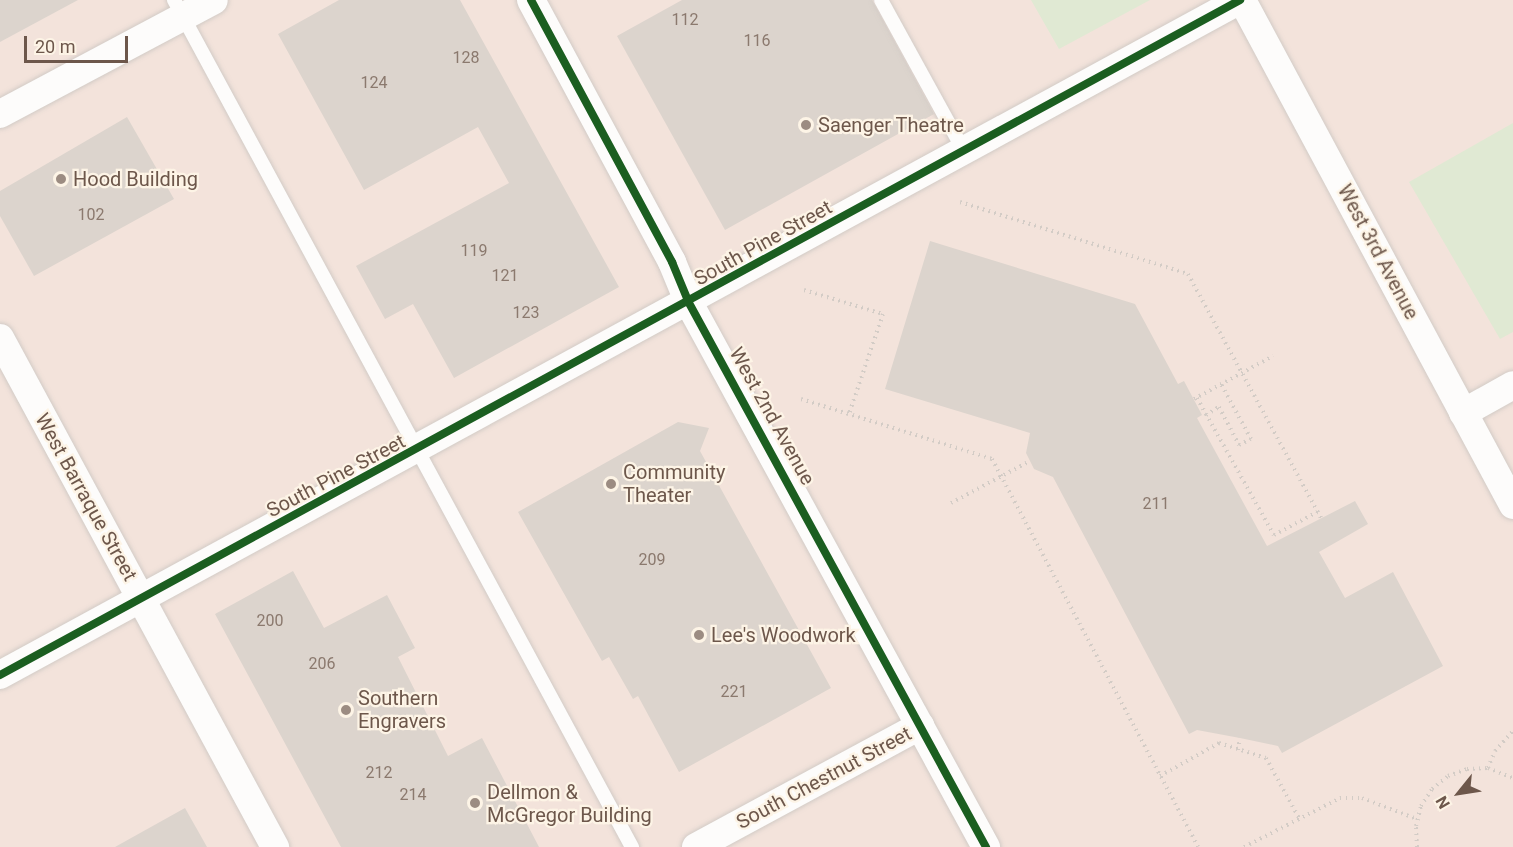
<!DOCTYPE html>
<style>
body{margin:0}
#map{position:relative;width:1513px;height:847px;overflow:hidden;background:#f3eee7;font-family:Roboto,sans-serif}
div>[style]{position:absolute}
.commercial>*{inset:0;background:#f3e3db;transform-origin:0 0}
.green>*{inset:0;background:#e0e9d3}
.building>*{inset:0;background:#dcd4cd}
.path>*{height:4px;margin-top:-2px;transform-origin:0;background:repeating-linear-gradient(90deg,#d3ccc6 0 1.5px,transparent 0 6px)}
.roads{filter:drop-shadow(0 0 2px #d2cbc6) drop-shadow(0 0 2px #d2cbc6)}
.lane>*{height:14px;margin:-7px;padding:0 7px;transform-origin:7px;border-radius:7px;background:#fdfcfb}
.street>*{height:28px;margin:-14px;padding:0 14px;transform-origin:14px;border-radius:14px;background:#fdfcfb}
.cycleway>*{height:8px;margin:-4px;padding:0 4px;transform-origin:4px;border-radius:4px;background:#1b5e20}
.dots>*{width:16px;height:16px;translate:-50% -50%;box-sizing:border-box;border:3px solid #fdf4e6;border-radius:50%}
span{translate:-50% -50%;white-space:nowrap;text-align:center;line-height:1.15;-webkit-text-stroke:4.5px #fdf4e6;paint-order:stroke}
.number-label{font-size:16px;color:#8b796e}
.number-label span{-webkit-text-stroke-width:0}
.poi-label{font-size:20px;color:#6d574b}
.left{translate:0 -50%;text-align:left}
.street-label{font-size:20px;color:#6d574b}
.north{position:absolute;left:1429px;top:763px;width:60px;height:60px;-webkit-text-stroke:4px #fdf4e6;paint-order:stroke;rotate:240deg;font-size:16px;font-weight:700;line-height:24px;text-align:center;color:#6d574b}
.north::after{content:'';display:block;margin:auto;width:21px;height:27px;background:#6d574b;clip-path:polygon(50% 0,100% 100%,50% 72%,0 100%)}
.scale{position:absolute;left:24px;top:36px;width:104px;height:27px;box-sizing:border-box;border:3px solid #6d574b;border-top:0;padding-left:8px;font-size:18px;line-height:21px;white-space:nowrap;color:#6d574b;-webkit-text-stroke:4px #fdf4e6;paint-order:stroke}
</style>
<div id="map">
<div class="commercial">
<div style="left:0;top:0;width:1513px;height:847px"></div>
</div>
<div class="green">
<div style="clip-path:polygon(1031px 0,1150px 0,1059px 49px)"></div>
<div style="clip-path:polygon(1513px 123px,1513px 332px,1500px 339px,1409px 182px)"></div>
</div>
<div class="building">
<div style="clip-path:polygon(0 0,78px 0,0 42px)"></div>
<div style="clip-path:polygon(339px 0,460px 0,619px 287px,454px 378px,413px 304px,385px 319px,356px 266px,509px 183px,478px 127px,364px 190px,278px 34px)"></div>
<div style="clip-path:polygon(682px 0,872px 0,934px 114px,725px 230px,617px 36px)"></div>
<div style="clip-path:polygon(127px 117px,174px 199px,34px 276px,0 216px,0 191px)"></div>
<div style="clip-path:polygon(930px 241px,1135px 304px,1178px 384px,1184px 381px,1202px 415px,1197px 418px,1267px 546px,1355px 501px,1368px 524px,1319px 552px,1345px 598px,1393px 572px,1443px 666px,1282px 753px,1278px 746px,1240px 738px,1197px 730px,1189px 734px,1053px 477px,1034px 469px,1026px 453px,1030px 433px,885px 389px)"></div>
<div style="clip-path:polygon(678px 422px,709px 428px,700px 451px,831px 688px,679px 772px,638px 696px,633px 699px,609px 657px,602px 661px,518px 512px)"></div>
<div style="clip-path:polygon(293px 571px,324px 628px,387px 595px,415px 648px,398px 657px,448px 756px,482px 738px,539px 847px,341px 847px,215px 614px)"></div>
<div style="clip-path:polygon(185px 808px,207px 847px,115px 847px)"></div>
</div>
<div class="path">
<div style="left:960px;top:202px;width:239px;rotate:17.5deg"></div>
<div style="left:1188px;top:274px;width:278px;rotate:61.4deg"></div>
<div style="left:804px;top:290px;width:83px;rotate:16.9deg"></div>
<div style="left:883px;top:314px;width:106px;rotate:108.8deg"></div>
<div style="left:1197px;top:398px;width:157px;rotate:60.7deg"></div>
<div style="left:1274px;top:535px;width:49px;rotate:-28.1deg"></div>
<div style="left:801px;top:399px;width:200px;rotate:17.4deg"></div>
<div style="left:992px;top:459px;width:439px;rotate:62deg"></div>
<div style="left:1194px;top:399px;width:90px;rotate:-28.6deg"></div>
<div style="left:1206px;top:415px;width:15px;rotate:-32deg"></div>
<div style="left:1219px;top:407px;width:43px;rotate:62.2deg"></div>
<div style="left:1239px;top:445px;width:13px;rotate:-27deg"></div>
<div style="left:1251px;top:439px;width:63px;rotate:-118.6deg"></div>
<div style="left:951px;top:503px;width:89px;rotate:-28deg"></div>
<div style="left:1238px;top:750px;width:12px;rotate:-81deg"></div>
<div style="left:1488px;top:768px;width:18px;rotate:-68deg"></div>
<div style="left:1495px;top:751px;width:27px;rotate:-48deg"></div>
<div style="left:1160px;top:776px;width:68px;rotate:-29.2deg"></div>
<div style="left:1219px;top:743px;width:49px;rotate:17.7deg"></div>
<div style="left:1266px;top:758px;width:68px;rotate:61.2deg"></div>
<div style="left:1244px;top:847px;width:108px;rotate:-27deg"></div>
<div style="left:1340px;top:798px;width:22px"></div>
<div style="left:1362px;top:798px;width:59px;rotate:20.9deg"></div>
<div style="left:1417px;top:847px;width:21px;rotate:-93deg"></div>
<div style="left:1416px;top:826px;width:21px;rotate:-76deg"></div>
<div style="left:1421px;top:806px;width:20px;rotate:-57deg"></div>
<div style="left:1432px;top:789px;width:21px;rotate:-39deg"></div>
<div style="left:1448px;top:776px;width:20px;rotate:-20deg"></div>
<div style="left:1467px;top:769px;width:21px;rotate:-3deg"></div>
<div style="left:1488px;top:768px;width:27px;rotate:22deg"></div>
</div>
<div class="roads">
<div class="lane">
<div style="left:174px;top:0;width:963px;rotate:61.6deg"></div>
<div style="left:881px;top:0;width:172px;rotate:61.2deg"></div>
</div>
<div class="street">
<div style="left:531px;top:0;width:298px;rotate:61.7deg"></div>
<div style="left:672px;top:262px;width:44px;rotate:67.5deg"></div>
<div style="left:689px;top:303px;width:620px;rotate:61.37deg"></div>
<div style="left:1242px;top:0;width:573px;rotate:61.78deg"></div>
<div style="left:0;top:114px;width:242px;rotate:-28deg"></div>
<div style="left:0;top:338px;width:579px;rotate:61.62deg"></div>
<div style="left:1463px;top:413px;width:57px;rotate:-29.2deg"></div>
<div style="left:0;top:675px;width:1412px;rotate:-28.56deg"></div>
<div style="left:696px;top:847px;width:255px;rotate:-28.4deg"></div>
</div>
</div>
<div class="cycleway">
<div style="left:531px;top:0;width:298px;rotate:61.7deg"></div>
<div style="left:672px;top:262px;width:44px;rotate:67.5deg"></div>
<div style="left:689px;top:303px;width:620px;rotate:61.37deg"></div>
<div style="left:0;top:675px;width:1412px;rotate:-28.56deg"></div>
</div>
<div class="dots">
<div style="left:806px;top:125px;background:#9c8c82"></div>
<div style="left:61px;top:179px;background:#9c8c82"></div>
<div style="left:611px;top:484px;background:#9c8c82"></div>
<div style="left:699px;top:635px;background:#9c8c82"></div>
<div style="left:346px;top:710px;background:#9c8c82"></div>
<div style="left:475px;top:803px;background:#9c8c82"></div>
</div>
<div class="number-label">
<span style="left:685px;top:20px">112</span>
<span style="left:757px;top:41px">116</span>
<span style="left:466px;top:58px">128</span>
<span style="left:374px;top:83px">124</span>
<span style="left:91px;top:215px">102</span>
<span style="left:474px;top:251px">119</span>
<span style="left:505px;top:276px">121</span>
<span style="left:526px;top:313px">123</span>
<span style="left:1156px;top:504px">211</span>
<span style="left:652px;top:560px">209</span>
<span style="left:270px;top:621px">200</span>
<span style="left:322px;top:664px">206</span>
<span style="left:734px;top:692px">221</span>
<span style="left:379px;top:773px">212</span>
<span style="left:413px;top:795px">214</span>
</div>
<div class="poi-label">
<span class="left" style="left:818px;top:125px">Saenger Theatre</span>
<span class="left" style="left:73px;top:179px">Hood Building</span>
<span class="left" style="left:623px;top:484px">Community<br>Theater</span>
<span class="left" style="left:711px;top:635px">Lee's Woodwork</span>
<span class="left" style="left:358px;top:710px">Southern<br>Engravers</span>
<span class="left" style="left:487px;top:804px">Dellmon &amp;<br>McGregor Building</span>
</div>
<div class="street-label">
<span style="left:763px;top:243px;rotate:-29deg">South Pine Street</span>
<span style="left:1378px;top:252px;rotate:62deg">West 3rd Avenue</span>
<span style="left:772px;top:416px;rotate:61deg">West 2nd Avenue</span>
<span style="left:336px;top:476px;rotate:-28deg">South Pine Street</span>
<span style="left:86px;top:497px;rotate:61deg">West Barraque Street</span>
<span style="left:824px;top:778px;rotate:-28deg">South Chestnut Street</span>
</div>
<div class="north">N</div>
<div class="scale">20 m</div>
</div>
